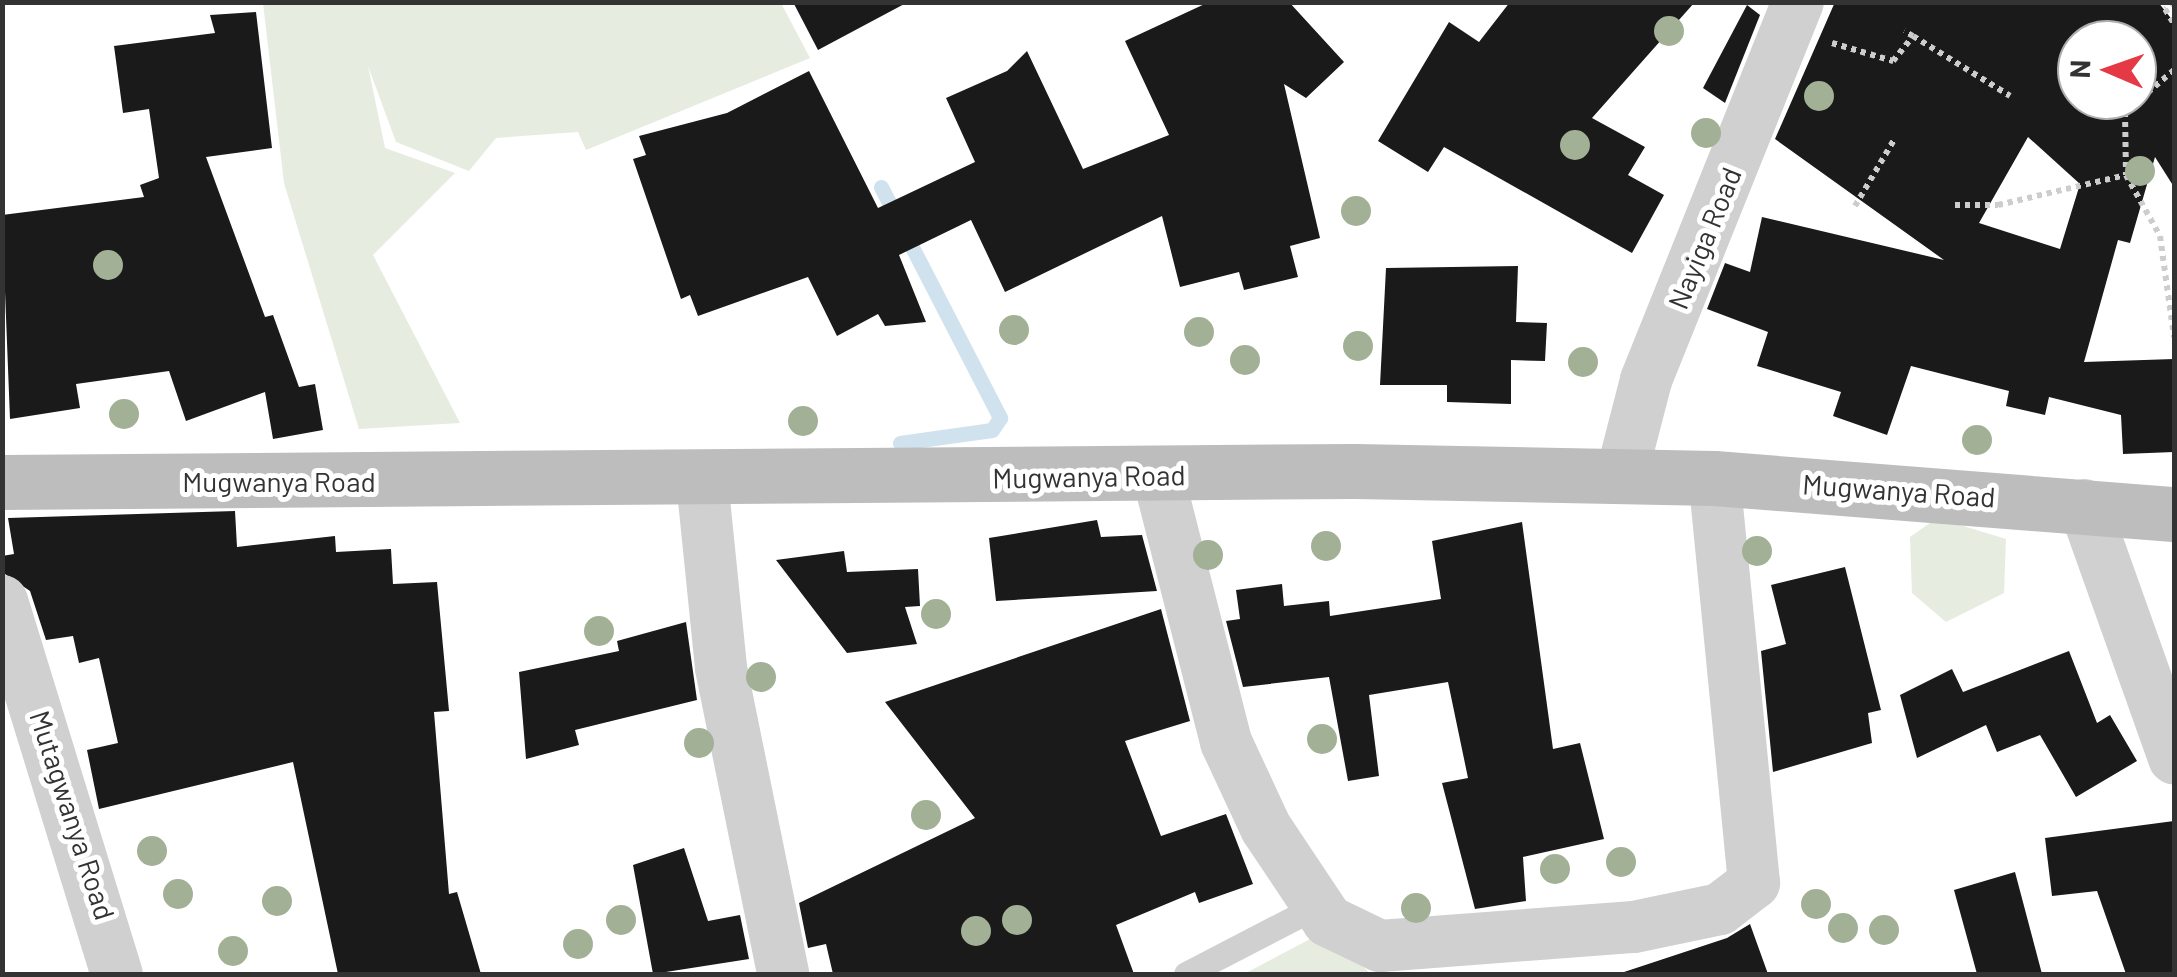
<!DOCTYPE html>
<style>
body{margin:0}
#map{position:relative;width:2177px;height:977px;overflow:hidden;background:#fff;font-family:Barlow,sans-serif}
div>[style]{position:absolute}
.green>*{inset:0;background:#e6ecdf}
.stream>*{height:15px;margin:-7.5px;padding:0 7.5px;transform-origin:7.5px;border-radius:7.5px;background:#cfe2ee}
.building>*{inset:0;background:#1a1a1a}
.path>*{height:6px;margin-top:-3px;transform-origin:0;background:repeating-linear-gradient(90deg,#cdcdcd 0 5px,transparent 0 10px)}
.lane>*{height:25px;margin:-12.5px;padding:0 12.5px;transform-origin:12.5px;border-radius:12.5px;background:#d0d0d0}
.street>*{height:52px;margin:-26px;padding:0 26px;transform-origin:26px;border-radius:26px;background:#d0d0d0}
.secondary>*{height:55px;margin:-27.5px;padding:0 27.5px;transform-origin:27.5px;border-radius:27.5px;background:#bdbdbd}
.trees>*{width:30px;height:30px;margin:-15px;border-radius:50%;background:#a2b095}
span{translate:-50% -50%;white-space:nowrap;text-align:center;line-height:1.15;-webkit-text-stroke:10px #fff;paint-order:stroke}
.street-label{font-size:28px;color:#333}
.frame{position:absolute;inset:0;border:5px solid #333;pointer-events:none}
.north{position:absolute;left:2057px;top:20px;width:100px;height:100px;box-sizing:border-box;background:#fff;border:2px solid #adadad;border-radius:50%;rotate:272deg;font-size:28px;font-weight:700;line-height:40px;text-align:center;color:#333}
.north::after{content:'';display:block;margin:auto;width:35px;height:45px;background:#e63946;clip-path:polygon(50% 0,100% 100%,50% 72%,0 100%)}
</style>
<div id="map">
<div class="green">
<div style="clip-path:polygon(263px 3px,781px 3px,810px 58px,586px 150px,578px 132px,496px 138px,469px 171px,396px 142px,368px 66px,385px 148px,455px 173px,373px 255px,460px 423px,359px 429px,284px 183px)"></div>
<div style="clip-path:polygon(1937px 518px,2006px 539px,2004px 593px,1946px 622px,1912px 593px,1910px 537px)"></div>
<div style="clip-path:polygon(1331px 928px,1370px 974px,1244px 974px)"></div>
</div>
<div class="stream">
<div style="left:881px;top:187px;width:260px;rotate:62.7deg"></div>
<div style="left:1000px;top:418px;width:14px;rotate:124deg"></div>
<div style="left:992px;top:430px;width:93px;rotate:172deg"></div>
</div>
<div class="building">
<div style="clip-path:polygon(793px 2px,908px 2px,818px 50px)"></div>
<div style="clip-path:polygon(1209px 2px,1289px 2px,1344px 62px,1306px 98px,1284px 84px,1320px 238px,1290px 246px,1298px 277px,1244px 290px,1239px 272px,1180px 287px,1162px 216px,1005px 292px,971px 220px,899px 255px,926px 322px,885px 326px,878px 314px,837px 336px,808px 277px,698px 316px,690px 295px,681px 299px,633px 159px,646px 155px,639px 136px,727px 113px,809px 71px,878px 208px,975px 162px,946px 98px,1007px 71px,1027px 51px,1083px 169px,1169px 135px,1125px 41px)"></div>
<div style="clip-path:polygon(1510px 2px,1694px 3px,1592px 118px,1645px 147px,1628px 175px,1664px 195px,1632px 253px,1444px 147px,1428px 172px,1378px 141px,1449px 22px,1479px 42px)"></div>
<div style="clip-path:polygon(evenodd,1835px 2px,2158px 2px,2174px 22px,2174px 187px,2155px 157px,2130px 243px,2118px 240px,2084px 362px,2174px 359px,2174px 452px,2123px 454px,2121px 415px,2049px 397px,2045px 415px,2006px 406px,2009px 391px,1911px 366px,1887px 435px,1833px 416px,1841px 392px,1757px 366px,1768px 332px,1707px 309px,1725px 263px,1750px 272px,1762px 217px,1944px 260px,1775px 139px,1835px 2px,2077px 40px,2137px 40px,2137px 100px,2077px 100px,2077px 40px,1835px 2px,2028px 137px,2080px 184px,2060px 249px,1979px 223px,2028px 137px)"></div>
<div style="clip-path:polygon(1747px 5px,1760px 15px,1725px 103px,1703px 88px)"></div>
<div style="clip-path:polygon(256px 12px,272px 148px,206px 157px,265px 317px,273px 315px,299px 387px,315px 384px,323px 430px,273px 439px,265px 392px,186px 421px,169px 371px,76px 384px,80px 408px,10px 419px,2px 215px,144px 197px,140px 185px,159px 178px,149px 109px,123px 113px,114px 46px,215px 33px,210px 15px)"></div>
<div style="clip-path:polygon(1518px 266px,1516px 322px,1547px 323px,1545px 361px,1511px 360px,1511px 404px,1447px 402px,1447px 385px,1380px 385px,1386px 268px)"></div>
<div style="clip-path:polygon(235px 511px,237px 547px,335px 536px,336px 552px,391px 549px,393px 584px,437px 582px,449px 711px,434px 712px,449px 894px,457px 892px,481px 974px,338px 974px,293px 762px,99px 809px,87px 750px,118px 743px,99px 658px,79px 663px,73px 636px,46px 640px,30px 591px,2px 572px,2px 556px,14px 554px,8px 518px)"></div>
<div style="clip-path:polygon(1097px 520px,1101px 537px,1142px 535px,1157px 591px,996px 601px,989px 538px)"></div>
<div style="clip-path:polygon(1522px 522px,1553px 749px,1580px 743px,1604px 839px,1523px 857px,1526px 901px,1475px 909px,1442px 783px,1468px 778px,1448px 682px,1369px 695px,1379px 776px,1348px 781px,1329px 677px,1243px 687px,1226px 621px,1240px 619px,1236px 590px,1282px 584px,1284px 606px,1329px 601px,1330px 616px,1441px 599px,1432px 541px)"></div>
<div style="clip-path:polygon(844px 551px,847px 572px,918px 569px,920px 606px,905px 607px,917px 644px,847px 653px,776px 560px)"></div>
<div style="clip-path:polygon(1845px 567px,1881px 710px,1868px 713px,1872px 743px,1773px 772px,1761px 651px,1786px 644px,1771px 585px)"></div>
<div style="clip-path:polygon(1161px 609px,1190px 721px,1125px 741px,1161px 836px,1226px 814px,1253px 884px,1199px 903px,1195px 892px,1116px 925px,1134px 974px,833px 974px,826px 944px,808px 948px,799px 903px,975px 818px,885px 702px)"></div>
<div style="clip-path:polygon(686px 622px,697px 700px,575px 730px,579px 745px,526px 759px,519px 672px,619px 651px,617px 641px)"></div>
<div style="clip-path:polygon(2069px 651px,2097px 723px,2110px 715px,2137px 761px,2076px 797px,2040px 735px,1997px 752px,1986px 725px,1917px 758px,1900px 695px,1952px 669px,1963px 692px)"></div>
<div style="clip-path:polygon(2174px 821px,2174px 974px,2126px 974px,2097px 891px,2052px 896px,2045px 838px)"></div>
<div style="clip-path:polygon(684px 848px,708px 921px,740px 915px,749px 959px,653px 974px,633px 865px)"></div>
<div style="clip-path:polygon(2015px 872px,2042px 974px,1977px 974px,1954px 890px)"></div>
<div style="clip-path:polygon(1750px 924px,1768px 974px,1618px 974px,1727px 938px)"></div>
</div>
<div class="path">
<div style="left:2174px;top:2px;width:11px;rotate:142deg"></div>
<div style="left:2165px;top:9px;width:17px;rotate:59deg"></div>
<div style="left:1913px;top:36px;width:114px;rotate:31.7deg"></div>
<div style="left:1832px;top:43px;width:64px;rotate:16.4deg"></div>
<div style="left:1893px;top:61px;width:32px;rotate:-51deg"></div>
<div style="left:1913px;top:36px;width:10px;rotate:-151deg"></div>
<div style="left:2174px;top:70px;width:65px;rotate:139.4deg"></div>
<div style="left:2125px;top:112px;width:63px;rotate:89.1deg"></div>
<div style="left:2126px;top:175px;width:70px;rotate:60.9deg"></div>
<div style="left:2160px;top:236px;width:102px;rotate:82.1deg"></div>
<div style="left:1955px;top:205px;width:43px"></div>
<div style="left:1998px;top:205px;width:131px;rotate:-13.2deg"></div>
<div style="left:1855px;top:206px;width:79px;rotate:-59.5deg"></div>
</div>
<div class="lane">
<div style="left:1186px;top:974px;width:148px;rotate:-27.4deg"></div>
</div>
<div class="street">
<div style="left:1158px;top:475px;width:276px;rotate:75.7deg"></div>
<div style="left:1226px;top:742px;width:95px;rotate:65.1deg"></div>
<div style="left:1266px;top:828px;width:112px;rotate:56.3deg"></div>
<div style="left:1328px;top:921px;width:58px;rotate:25.7deg"></div>
<div style="left:1380px;top:946px;width:255px;rotate:-4.3deg"></div>
<div style="left:1634px;top:927px;width:88px;rotate:-11.8deg"></div>
<div style="left:1720px;top:909px;width:43px;rotate:-37.4deg"></div>
<div style="left:1754px;top:883px;width:407px;rotate:-95.6deg"></div>
<div style="left:1621px;top:477px;width:100px;rotate:-75.5deg"></div>
<div style="left:1646px;top:380px;width:407px;rotate:-68.1deg"></div>
<div style="left:702px;top:480px;width:189px;rotate:84.2deg"></div>
<div style="left:721px;top:668px;width:312px;rotate:78.5deg"></div>
<div style="left:2084px;top:505px;width:269px;rotate:70.4deg"></div>
<div style="left:2px;top:601px;width:390px;rotate:72.9deg"></div>
</div>
<div class="secondary">
<div style="left:2px;top:482px;width:1353px;rotate:-0.47deg"></div>
<div style="left:1355px;top:471px;width:359px;rotate:1.1deg"></div>
<div style="left:1714px;top:478px;width:461px;rotate:4.5deg"></div>
</div>
<div class="trees">
<div style="left:1669px;top:31px"></div>
<div style="left:1819px;top:96px"></div>
<div style="left:1706px;top:133px"></div>
<div style="left:1575px;top:145px"></div>
<div style="left:2140px;top:171px"></div>
<div style="left:1356px;top:211px"></div>
<div style="left:108px;top:265px"></div>
<div style="left:1014px;top:330px"></div>
<div style="left:1199px;top:332px"></div>
<div style="left:1358px;top:346px"></div>
<div style="left:1245px;top:360px"></div>
<div style="left:1583px;top:362px"></div>
<div style="left:124px;top:414px"></div>
<div style="left:803px;top:421px"></div>
<div style="left:1977px;top:440px"></div>
<div style="left:1326px;top:546px"></div>
<div style="left:1757px;top:551px"></div>
<div style="left:1208px;top:555px"></div>
<div style="left:936px;top:614px"></div>
<div style="left:599px;top:631px"></div>
<div style="left:761px;top:677px"></div>
<div style="left:1322px;top:739px"></div>
<div style="left:699px;top:743px"></div>
<div style="left:926px;top:815px"></div>
<div style="left:152px;top:851px"></div>
<div style="left:1621px;top:862px"></div>
<div style="left:1555px;top:869px"></div>
<div style="left:178px;top:894px"></div>
<div style="left:277px;top:901px"></div>
<div style="left:1816px;top:904px"></div>
<div style="left:1416px;top:908px"></div>
<div style="left:621px;top:920px"></div>
<div style="left:1017px;top:920px"></div>
<div style="left:1843px;top:928px"></div>
<div style="left:1884px;top:930px"></div>
<div style="left:976px;top:931px"></div>
<div style="left:578px;top:944px"></div>
<div style="left:233px;top:951px"></div>
</div>
<div class="street-label">
<span style="left:1704px;top:238px;rotate:-68deg">Nayiga Road</span>
<span style="left:1089px;top:476px;rotate:-1deg">Mugwanya Road</span>
<span style="left:279px;top:481px">Mugwanya Road</span>
<span style="left:1899px;top:490px;rotate:4deg">Mugwanya Road</span>
<span style="left:73px;top:815px;rotate:72deg">Mutagwanya Road</span>
</div>
<div class="frame"></div>
<div class="north">N</div>
</div>
